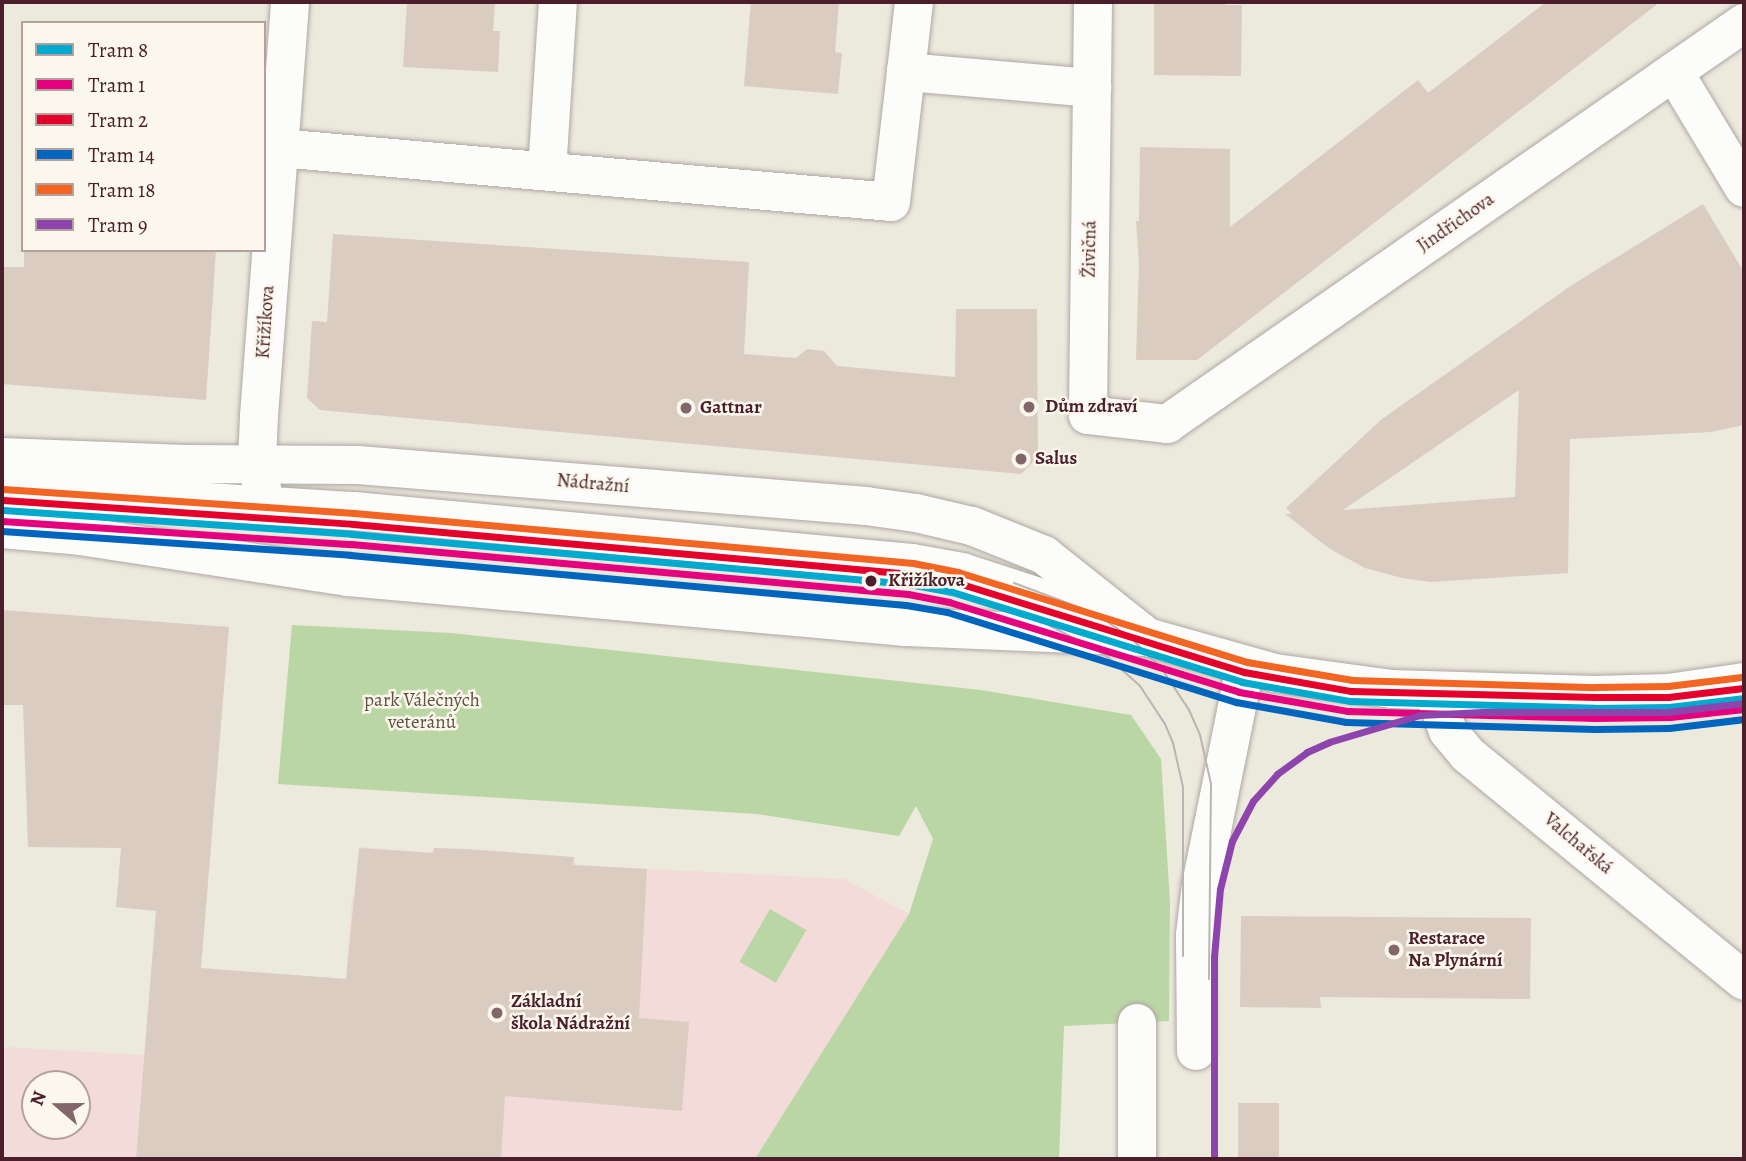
<!DOCTYPE html>
<meta charset="utf-8">
<style>
body{margin:0}
#map{position:relative;width:1746px;height:1161px;overflow:hidden;background:#ece9dd;font-family:Alegreya,serif}
div>[style]{position:absolute}
.built>*{inset:0;background:#f2dbd9}
.green>*{inset:0;background:#bbd6a5;transform-origin:0 0}
.building>*{inset:0;background:#dbccc2;transform-origin:0 0}
.roads{filter:drop-shadow(0 0 2px #aea7a2) drop-shadow(0 0 2px #aea7a2)}
.minor>*{height:38px;margin:-19px;padding:0 19px;transform-origin:19px;border-radius:19px;background:#fcfcfa}
.tram>*{height:2px;margin:-1px;padding:0 1px;transform-origin:1px;border-radius:1px;background:#bab4b4}
.tram-1>*{height:7px;margin:-3.5px;padding:0 3.5px;transform-origin:3.5px;border-radius:3.5px;background:#00a9ce}
.tram-2>*{height:7px;margin:-3.5px;padding:0 3.5px;transform-origin:3.5px;border-radius:3.5px;background:#e5007d}
.tram-3>*{height:7px;margin:-3.5px;padding:0 3.5px;transform-origin:3.5px;border-radius:3.5px;background:#e4002b}
.tram-4>*{height:7px;margin:-3.5px;padding:0 3.5px;transform-origin:3.5px;border-radius:3.5px;background:#0065bd}
.tram-5>*{height:7px;margin:-3.5px;padding:0 3.5px;transform-origin:3.5px;border-radius:3.5px;background:#f26522}
.tram-6>*{height:7px;margin:-3.5px;padding:0 3.5px;transform-origin:3.5px;border-radius:3.5px;background:#8e44ad}
.dots>*{width:19px;height:19px;translate:-50% -50%;box-sizing:border-box;border:4px solid #fbf7ec;border-radius:50%}
span{translate:-50% -50%;white-space:nowrap;text-align:center;line-height:1.15;-webkit-text-stroke:5px #fbf7ec;paint-order:stroke}
.street-label{font-size:19px;color:#4a1f2b}
.poi-label{font-size:19px;color:#4a1f2b;font-weight:700}
.left{translate:0 -50%;text-align:left}
.stop-label{font-size:19px;color:#4a1f2b;font-weight:700}
.park-label{font-size:19px;color:#605142}
.frame{position:absolute;inset:0;border:4px solid #4a1f2b;pointer-events:none}
.legend{position:absolute;left:21px;top:21px;width:245px;height:231px;box-sizing:border-box;background:#fbf7ec;border:2px solid #b4a19f;margin:0;padding:9px 12px;list-style:none;font-size:21px;color:#4a1f2b}
.legend li{display:flex;align-items:center;gap:14px;height:35px}
.legend b{width:35px;border:2px solid #b4a19f}
.north{position:absolute;left:21px;top:1070px;width:70px;height:70px;box-sizing:border-box;background:#fbf7ec;border:2px solid #b4a19f;border-radius:50%;rotate:290deg;font-size:19px;font-weight:700;line-height:28px;text-align:center;color:#4a1f2b}
.north::after{content:'';display:block;margin:auto;width:24px;height:32px;background:#836669;clip-path:polygon(50% 0,100% 100%,50% 72%,0 100%)}
</style>
<div id="map">
<div class="built">
<div style="clip-path:polygon(evenodd,360px 847px,431px 853px,434px 848px,497px 851px,574px 859px,576px 865px,844px 879px,909px 914px,755px 1159px,2px 1159px,2px 963px,4px 1047px,144px 1055px,152px 965px,346px 979px,352px 897px,356px 897px,360px 847px,35px 1084px,77px 1084px,77px 1126px,35px 1126px,35px 1084px)"></div>
</div>
<div class="green">
<div style="clip-path:polygon(292px 625px,451px 633px,611px 650px,981px 690px,1131px 715px,1161px 759px,1170px 902px,1169px 1021px,1064px 1026px,1059px 1159px,755px 1159px,909px 914px,933px 839px,916px 806px,899px 836px,757px 814px,278px 784px)"></div>
<div style="left:770px;top:909px;width:42px;height:61px;rotate:30deg"></div>
</div>
<div class="building">
<div style="clip-path:polygon(407px 2px,495px 2px,493px 31px,500px 31px,498px 72px,403px 67px)"></div>
<div style="clip-path:polygon(751px 2px,839px 2px,835px 52px,842px 53px,838px 94px,744px 86px)"></div>
<div style="clip-path:polygon(1154px 2px,1225px 2px,1225px 5px,1242px 5px,1241px 76px,1154px 75px)"></div>
<div style="clip-path:polygon(1546px 2px,1660px 2px,1197px 360px,1136px 360px,1139px 263px,1136px 221px,1139px 221px,1140px 147px,1230px 149px,1230px 227px,1418px 80px,1428px 93px)"></div>
<div style="clip-path:polygon(evenodd,1703px 204px,1744px 272px,1744px 425px,1711px 432px,1570px 439px,1568px 573px,1431px 582px,1402px 578px,1365px 568px,1330px 549px,1285px 514px,1292px 514px,1286px 508px,1382px 419px,1572px 285px,1703px 204px,1519px 390px,1515px 497px,1343px 510px,1519px 390px)"></div>
<div style="clip-path:polygon(333px 234px,749px 262px,744px 354px,796px 358px,807px 349px,824px 351px,837px 366px,955px 377px,956px 309px,1037px 309px,1038px 457px,1021px 474px,320px 410px,307px 398px,312px 321px,327px 322px)"></div>
<div style="clip-path:polygon(24px 250px,216px 250px,206px 400px,2px 384px,2px 267px,24px 267px)"></div>
<div style="clip-path:polygon(2px 610px,229px 627px,201px 968px,346px 979px,359px 848px,433px 853px,434px 848px,464px 849px,574px 857px,573px 865px,647px 869px,639px 1018px,689px 1022px,682px 1111px,505px 1096px,501px 1159px,136px 1159px,156px 911px,116px 907px,121px 848px,28px 847px,23px 705px,2px 705px)"></div>
<div style="clip-path:polygon(1241px 916px,1531px 918px,1530px 999px,1320px 997px,1321px 1008px,1240px 1007px)"></div>
<div style="left:1238px;top:1103px;width:41px;height:56px"></div>
</div>
<div class="roads">
<div class="minor">
<div style="left:914px;top:2px;width:70px;rotate:96.5deg"></div>
<div style="left:906px;top:72px;width:187px;rotate:4.9deg"></div>
<div style="left:1093px;top:2px;width:413px;rotate:90.7deg"></div>
<div style="left:1088px;top:415px;width:80px;rotate:6.5deg"></div>
<div style="left:1167px;top:424px;width:703px;rotate:-34.8deg"></div>
<div style="left:1674px;top:72px;width:135px;rotate:58.9deg"></div>
<div style="left:279px;top:148px;width:614px;rotate:5.04deg"></div>
<div style="left:891px;top:202px;width:131px;rotate:-83.4deg"></div>
<div style="left:547px;top:171px;width:169px;rotate:-86.3deg"></div>
<div style="left:2px;top:457px;width:183px;rotate:2.2deg"></div>
<div style="left:185px;top:464px;width:173px;rotate:0.3deg"></div>
<div style="left:358px;top:465px;width:510px;rotate:4.61deg"></div>
<div style="left:866px;top:506px;width:50px;rotate:8deg"></div>
<div style="left:916px;top:513px;width:57px;rotate:13.1deg"></div>
<div style="left:972px;top:526px;width:78px;rotate:21.9deg"></div>
<div style="left:1044px;top:555px;width:132px;rotate:38.5deg"></div>
<div style="left:262px;top:488px;width:26px;rotate:-101deg"></div>
<div style="left:257px;top:462px;width:46px;rotate:-87.5deg"></div>
<div style="left:259px;top:416px;width:415px;rotate:-85.7deg"></div>
<div style="left:2px;top:489px;width:353px;rotate:3.6deg"></div>
<div style="left:354px;top:511px;width:560px;rotate:5.32deg"></div>
<div style="left:912px;top:563px;width:51px;rotate:10.2deg"></div>
<div style="left:962px;top:572px;width:156px;rotate:18deg"></div>
<div style="left:2px;top:529px;width:78px;rotate:5.1deg"></div>
<div style="left:80px;top:536px;width:271px;rotate:8.7deg"></div>
<div style="left:348px;top:577px;width:560px;rotate:5.12deg"></div>
<div style="left:906px;top:627px;width:241px;rotate:2.4deg"></div>
<div style="left:1147px;top:637px;width:133px;rotate:15.7deg"></div>
<div style="left:1275px;top:673px;width:118px;rotate:7.8deg"></div>
<div style="left:1392px;top:689px;width:203px;rotate:1.7deg"></div>
<div style="left:1595px;top:695px;width:73px;rotate:-1.6deg"></div>
<div style="left:1668px;top:693px;width:77px;rotate:-8.2deg"></div>
<div style="left:1434px;top:692px;width:41px;rotate:70.3deg"></div>
<div style="left:1448px;top:731px;width:30px;rotate:50deg"></div>
<div style="left:1467px;top:754px;width:358px;rotate:39.3deg"></div>
<div style="left:1137px;top:1023px;width:136px;rotate:90deg"></div>
<div style="left:1196px;top:1051px;width:116px;rotate:-90.5deg"></div>
<div style="left:1195px;top:935px;width:50px;rotate:-83.2deg"></div>
<div style="left:1201px;top:885px;width:223px;rotate:-78.6deg"></div>
</div>
</div>
<div class="tram">
<div style="left:1014px;top:583px;width:83px;rotate:20.4deg"></div>
<div style="left:1092px;top:612px;width:44px;rotate:33deg"></div>
<div style="left:1129px;top:636px;width:47px;rotate:45deg"></div>
<div style="left:1162px;top:669px;width:49px;rotate:56.6deg"></div>
<div style="left:1189px;top:710px;width:27px;rotate:66deg"></div>
<div style="left:1200px;top:735px;width:50px;rotate:77.3deg"></div>
<div style="left:1211px;top:784px;width:195px;rotate:90.6deg"></div>
<div style="left:995px;top:605px;width:51px;rotate:19.5deg"></div>
<div style="left:1043px;top:622px;width:69px;rotate:27.7deg"></div>
<div style="left:1104px;top:654px;width:48px;rotate:41.6deg"></div>
<div style="left:1140px;top:686px;width:45px;rotate:56.7deg"></div>
<div style="left:1165px;top:724px;width:21px;rotate:67deg"></div>
<div style="left:1173px;top:743px;width:45px;rotate:77.2deg"></div>
<div style="left:1183px;top:787px;width:169px;rotate:90deg"></div>
</div>
<div class="tram-1">
<div style="left:2px;top:510px;width:351px;rotate:3.9deg"></div>
<div style="left:352px;top:534px;width:559px;rotate:5.13deg"></div>
<div style="left:909px;top:584px;width:44px;rotate:10.5deg"></div>
<div style="left:952px;top:592px;width:304px;rotate:17.2deg"></div>
<div style="left:1242px;top:682px;width:110px;rotate:10deg"></div>
<div style="left:1350px;top:701px;width:245px;rotate:1.6deg"></div>
<div style="left:1595px;top:708px;width:74px;rotate:-0.8deg"></div>
<div style="left:1669px;top:707px;width:76px;rotate:-6.8deg"></div>
</div>
<div class="tram-2">
<div style="left:2px;top:521px;width:350px;rotate:3.8deg"></div>
<div style="left:351px;top:544px;width:559px;rotate:5.13deg"></div>
<div style="left:908px;top:594px;width:42px;rotate:11deg"></div>
<div style="left:949px;top:602px;width:304px;rotate:17.2deg"></div>
<div style="left:1239px;top:692px;width:111px;rotate:9.9deg"></div>
<div style="left:1348px;top:711px;width:247px;rotate:1.6deg"></div>
<div style="left:1595px;top:718px;width:75px;rotate:-0.8deg"></div>
<div style="left:1670px;top:717px;width:74px;rotate:-6.2deg"></div>
</div>
<div class="tram-3">
<div style="left:3px;top:500px;width:351px;rotate:3.9deg"></div>
<div style="left:353px;top:524px;width:560px;rotate:5.12deg"></div>
<div style="left:911px;top:574px;width:45px;rotate:10.3deg"></div>
<div style="left:955px;top:582px;width:303px;rotate:17.3deg"></div>
<div style="left:1244px;top:672px;width:109px;rotate:10.1deg"></div>
<div style="left:1351px;top:691px;width:244px;rotate:1.4deg"></div>
<div style="left:1595px;top:697px;width:73px"></div>
<div style="left:1668px;top:697px;width:76px;rotate:-6.8deg"></div>
</div>
<div class="tram-4">
<div style="left:2px;top:531px;width:349px;rotate:3.9deg"></div>
<div style="left:350px;top:555px;width:558px;rotate:5.14deg"></div>
<div style="left:906px;top:605px;width:42px;rotate:9.7deg"></div>
<div style="left:947px;top:612px;width:303px;rotate:17.3deg"></div>
<div style="left:1236px;top:702px;width:112px;rotate:10.3deg"></div>
<div style="left:1346px;top:722px;width:249px;rotate:1.6deg"></div>
<div style="left:1595px;top:729px;width:74px;rotate:-0.8deg"></div>
<div style="left:1669px;top:728px;width:76px;rotate:-6.8deg"></div>
</div>
<div class="tram-5">
<div style="left:3px;top:489px;width:352px;rotate:3.9deg"></div>
<div style="left:354px;top:513px;width:561px;rotate:5.11deg"></div>
<div style="left:913px;top:563px;width:46px;rotate:11.3deg"></div>
<div style="left:958px;top:572px;width:303px;rotate:17.3deg"></div>
<div style="left:1247px;top:662px;width:107px;rotate:9.7deg"></div>
<div style="left:1352px;top:680px;width:243px;rotate:1.7deg"></div>
<div style="left:1595px;top:687px;width:73px;rotate:-0.8deg"></div>
<div style="left:1668px;top:686px;width:74px;rotate:-7deg"></div>
</div>
<div class="tram-6">
<div style="left:1214px;top:1159px;width:202px;rotate:-90deg"></div>
<div style="left:1214px;top:957px;width:68px;rotate:-85deg"></div>
<div style="left:1220px;top:889px;width:49px;rotate:-76deg"></div>
<div style="left:1232px;top:841px;width:45px;rotate:-62.3deg"></div>
<div style="left:1253px;top:801px;width:36px;rotate:-48deg"></div>
<div style="left:1277px;top:774px;width:37px;rotate:-36deg"></div>
<div style="left:1307px;top:752px;width:24px;rotate:-24deg"></div>
<div style="left:1329px;top:742px;width:95px;rotate:-16.5deg"></div>
<div style="left:1420px;top:715px;width:63px;rotate:-2.7deg"></div>
<div style="left:1483px;top:712px;width:184px"></div>
<div style="left:1667px;top:712px;width:78px;rotate:-6.7deg"></div>
</div>
<div class="dots">
<div style="left:1029px;top:407px;background:#836669"></div>
<div style="left:686px;top:408px;background:#836669"></div>
<div style="left:1021px;top:459px;background:#836669"></div>
<div style="left:871px;top:581px;background:#4a1f2b"></div>
<div style="left:1394px;top:950px;background:#836669"></div>
<div style="left:497px;top:1013px;background:#836669"></div>
</div>
<div class="street-label">
<span style="left:1456px;top:223px;rotate:-35deg">Jindřichova</span>
<span style="left:1090px;top:249px;rotate:-89deg">Živičná</span>
<span style="left:266px;top:322px;rotate:-86deg">Křižíkova</span>
<span style="left:593px;top:484px;rotate:5deg">Nádražní</span>
<span style="left:1578px;top:844px;rotate:40deg">Valchařská</span>
</div>
<div class="poi-label">
<span class="left" style="left:1045px;top:407px">Dům zdraví</span>
<span class="left" style="left:700px;top:408px">Gattnar</span>
<span class="left" style="left:1035px;top:459px">Salus</span>
<span class="left" style="left:1408px;top:950px">Restarace<br>Na Plynární</span>
<span class="left" style="left:511px;top:1013px">Základní<br>škola Nádražní</span>
</div>
<div class="stop-label">
<span class="left" style="left:888px;top:581px">Křižíkova</span>
</div>
<div class="park-label">
<span style="left:422px;top:712px">park Válečných<br>veteránů</span>
</div>
<div class="frame"></div>
<ul class="legend">
<li><b style="height:9px;background:#00a9ce"></b>Tram 8</li>
<li><b style="height:9px;background:#e5007d"></b>Tram 1</li>
<li><b style="height:9px;background:#e4002b"></b>Tram 2</li>
<li><b style="height:9px;background:#0065bd"></b>Tram 14</li>
<li><b style="height:9px;background:#f26522"></b>Tram 18</li>
<li><b style="height:9px;background:#8e44ad"></b>Tram 9</li>
</ul>
<div class="north">N</div>
</div>
